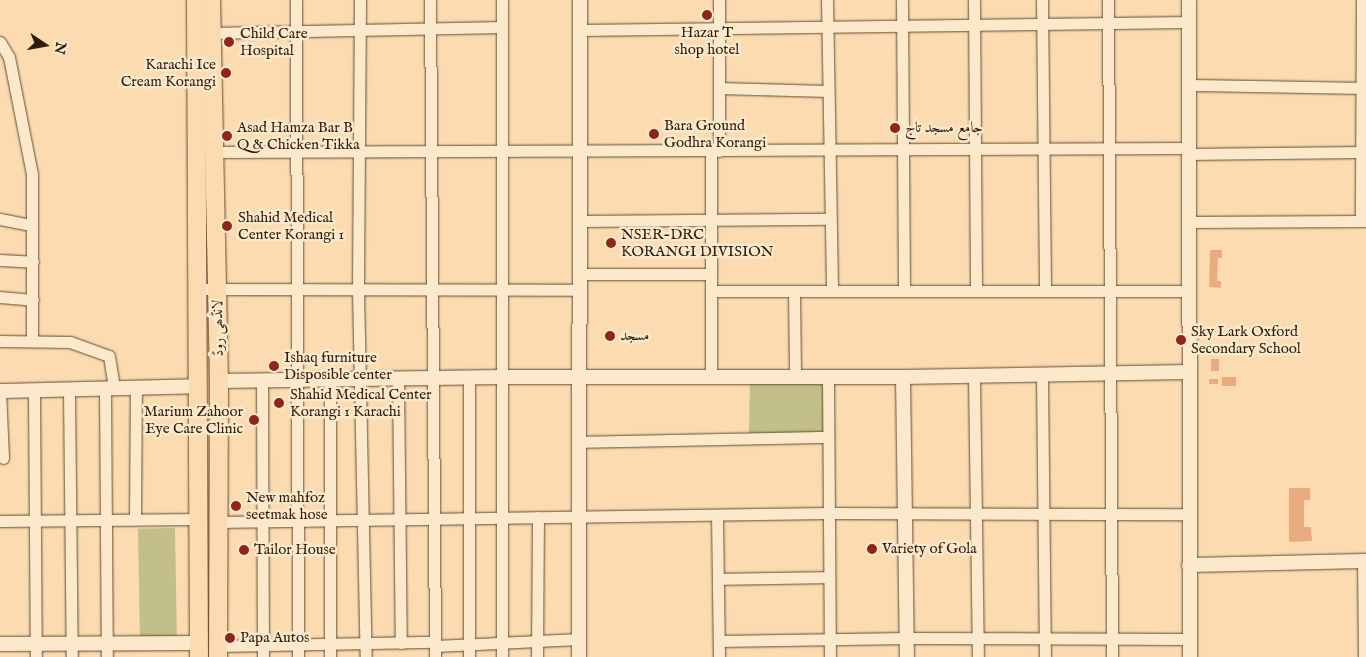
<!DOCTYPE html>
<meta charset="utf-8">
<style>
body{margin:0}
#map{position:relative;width:1366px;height:657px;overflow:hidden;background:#fbdbaf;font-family:"IM FELL English",Amiri,serif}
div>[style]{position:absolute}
.green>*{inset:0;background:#c2bf88;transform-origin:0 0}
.building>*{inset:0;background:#eaab81;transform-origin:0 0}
.roads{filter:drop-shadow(0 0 1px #604d37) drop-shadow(0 0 1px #604d37)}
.minor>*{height:11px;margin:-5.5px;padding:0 5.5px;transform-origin:5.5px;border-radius:5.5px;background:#fce8cb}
.tertiary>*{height:14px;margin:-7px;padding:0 7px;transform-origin:7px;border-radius:7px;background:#fce8cb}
.primary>*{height:18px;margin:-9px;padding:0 9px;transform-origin:9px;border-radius:9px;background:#fbdbaf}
.dots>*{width:14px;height:14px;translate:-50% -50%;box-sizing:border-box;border:2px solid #fce8cb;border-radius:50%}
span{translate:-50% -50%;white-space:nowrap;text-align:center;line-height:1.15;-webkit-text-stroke:5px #fce8cb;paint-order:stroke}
.poi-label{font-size:15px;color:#2c1e0f}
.left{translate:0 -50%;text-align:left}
.right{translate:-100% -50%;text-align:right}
.street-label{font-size:15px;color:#2c1e0f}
.north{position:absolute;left:20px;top:20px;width:50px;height:50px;-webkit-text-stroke:4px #fce8cb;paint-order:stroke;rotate:102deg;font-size:14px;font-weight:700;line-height:20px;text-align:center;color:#2c1e0f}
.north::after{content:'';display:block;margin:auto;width:18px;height:22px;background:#2c1e0f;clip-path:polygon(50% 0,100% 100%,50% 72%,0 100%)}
</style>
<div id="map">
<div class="green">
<div style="left:750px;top:376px;width:78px;height:62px;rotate:1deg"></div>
<div style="left:175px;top:528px;width:111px;height:37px;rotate:89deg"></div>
</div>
<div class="building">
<div style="clip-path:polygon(1210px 250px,1222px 250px,1222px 258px,1218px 258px,1217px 281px,1221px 281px,1221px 288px,1209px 287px)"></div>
<div style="left:1211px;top:359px;width:8px;height:12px"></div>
<div style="left:1222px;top:377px;width:14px;height:9px"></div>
<div style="left:1209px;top:379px;width:9px;height:5px"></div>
<div style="clip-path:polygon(1289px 488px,1310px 488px,1310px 500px,1304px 500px,1304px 527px,1311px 527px,1312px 541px,1289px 542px)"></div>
</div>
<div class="roads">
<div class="minor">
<div style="left:296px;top:0;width:657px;rotate:89.83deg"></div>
<div style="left:360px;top:0;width:290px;rotate:90.4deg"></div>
<div style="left:358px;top:290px;width:367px;rotate:88.8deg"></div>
<div style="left:430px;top:0;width:657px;rotate:89.56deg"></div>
<div style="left:502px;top:0;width:657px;rotate:90deg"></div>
<div style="left:827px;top:0;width:291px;rotate:89deg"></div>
<div style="left:902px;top:0;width:291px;rotate:89.6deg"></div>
<div style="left:974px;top:0;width:291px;rotate:89.6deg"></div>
<div style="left:1042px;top:0;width:291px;rotate:89.4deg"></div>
<div style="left:1108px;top:0;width:657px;rotate:89.65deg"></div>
<div style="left:1362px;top:0;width:221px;rotate:90.3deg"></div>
<div style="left:1361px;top:221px;width:5px"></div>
<div style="left:580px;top:30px;width:609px;rotate:-0.75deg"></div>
<div style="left:211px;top:33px;width:291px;rotate:-1.2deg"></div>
<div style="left:0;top:42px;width:17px;rotate:59deg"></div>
<div style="left:9px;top:57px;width:119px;rotate:78.9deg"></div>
<div style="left:32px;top:174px;width:167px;rotate:90deg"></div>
<div style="left:1189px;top:85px;width:177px;rotate:1deg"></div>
<div style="left:719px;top:88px;width:109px;rotate:1.6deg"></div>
<div style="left:711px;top:151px;width:226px;rotate:90deg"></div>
<div style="left:719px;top:151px;width:151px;rotate:-90deg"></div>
<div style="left:213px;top:152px;width:976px;rotate:-0.23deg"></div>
<div style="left:1189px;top:154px;width:173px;rotate:-0.7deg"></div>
<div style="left:0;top:219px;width:33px;rotate:11deg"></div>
<div style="left:580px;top:221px;width:250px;rotate:-0.5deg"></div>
<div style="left:1189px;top:222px;width:172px;rotate:-0.3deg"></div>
<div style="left:0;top:260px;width:33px;rotate:3deg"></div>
<div style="left:580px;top:274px;width:131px"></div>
<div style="left:198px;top:289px;width:382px;rotate:0.1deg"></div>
<div style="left:711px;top:291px;width:478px"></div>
<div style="left:794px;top:291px;width:85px;rotate:89.3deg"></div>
<div style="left:0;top:297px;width:33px;rotate:5deg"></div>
<div style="left:0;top:341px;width:70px;rotate:0.8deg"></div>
<div style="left:70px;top:342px;width:41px;rotate:19.7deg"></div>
<div style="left:109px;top:356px;width:33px;rotate:81deg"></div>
<div style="left:1042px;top:375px;width:282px;rotate:89.4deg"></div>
<div style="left:974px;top:376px;width:281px;rotate:89.2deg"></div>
<div style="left:469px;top:377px;width:280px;rotate:90deg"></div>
<div style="left:828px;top:377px;width:280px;rotate:89.6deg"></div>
<div style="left:398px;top:378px;width:265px;rotate:89.4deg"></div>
<div style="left:262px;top:380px;width:277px;rotate:89.8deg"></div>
<div style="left:105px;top:389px;width:268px;rotate:89.6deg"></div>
<div style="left:0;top:391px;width:67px;rotate:87.4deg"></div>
<div style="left:69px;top:391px;width:266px;rotate:89.4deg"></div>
<div style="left:34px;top:392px;width:265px;rotate:89.6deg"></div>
<div style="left:579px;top:442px;width:248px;rotate:-1.2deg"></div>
<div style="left:717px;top:515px;width:142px;rotate:89.2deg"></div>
<div style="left:135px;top:519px;width:131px;rotate:-89.6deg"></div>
<div style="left:0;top:521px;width:200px;rotate:-0.6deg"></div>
<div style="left:218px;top:522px;width:610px;rotate:-0.85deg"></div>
<div style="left:828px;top:513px;width:361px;rotate:0.2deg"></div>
<div style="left:1363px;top:561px;width:96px;rotate:89.4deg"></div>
<div style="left:718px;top:579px;width:111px;rotate:-1deg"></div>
<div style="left:719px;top:641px;width:188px;rotate:-0.9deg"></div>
<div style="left:907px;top:638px;width:282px;rotate:0.2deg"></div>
<div style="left:218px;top:646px;width:217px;rotate:-1.1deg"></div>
<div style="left:435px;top:646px;width:144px;rotate:-2.8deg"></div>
<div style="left:330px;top:657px;width:278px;rotate:-90deg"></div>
<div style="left:537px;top:657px;width:140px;rotate:-89.6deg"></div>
</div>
<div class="tertiary">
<div style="left:1189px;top:0;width:657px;rotate:89.91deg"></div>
<div style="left:903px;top:377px;width:280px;rotate:89.2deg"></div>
<div style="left:219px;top:381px;width:283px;rotate:-0.8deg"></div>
<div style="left:502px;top:377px;width:401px"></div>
<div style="left:903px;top:377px;width:286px;rotate:-1deg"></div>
<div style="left:0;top:391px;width:199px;rotate:-1.4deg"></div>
<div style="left:1189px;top:565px;width:177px;rotate:-1.3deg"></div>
<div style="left:0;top:644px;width:199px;rotate:-0.3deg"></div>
<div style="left:579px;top:657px;width:657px;rotate:-89.91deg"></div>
</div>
<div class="primary">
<div style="left:196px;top:0;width:657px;rotate:89.74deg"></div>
<div style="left:211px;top:0;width:381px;rotate:88.8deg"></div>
<div style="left:219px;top:381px;width:276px;rotate:90.2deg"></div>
</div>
</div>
<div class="dots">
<div style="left:707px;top:15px;background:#8f2418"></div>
<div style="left:229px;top:42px;background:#8f2418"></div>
<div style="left:226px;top:73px;background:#8f2418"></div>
<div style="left:895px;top:128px;background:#8f2418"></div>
<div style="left:654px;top:134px;background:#8f2418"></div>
<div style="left:227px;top:136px;background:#8f2418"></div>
<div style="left:227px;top:226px;background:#8f2418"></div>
<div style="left:611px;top:243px;background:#8f2418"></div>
<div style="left:610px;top:336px;background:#8f2418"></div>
<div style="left:1181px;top:340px;background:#8f2418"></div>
<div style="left:274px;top:366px;background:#8f2418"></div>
<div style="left:279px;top:403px;background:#8f2418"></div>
<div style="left:254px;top:420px;background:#8f2418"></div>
<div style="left:236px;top:506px;background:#8f2418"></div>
<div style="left:872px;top:549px;background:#8f2418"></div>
<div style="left:244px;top:550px;background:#8f2418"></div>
<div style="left:230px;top:638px;background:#8f2418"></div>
</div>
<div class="poi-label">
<span style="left:707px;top:41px">Hazar T<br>shop hotel</span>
<span class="left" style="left:240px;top:42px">Child Care<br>Hospital</span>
<span class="right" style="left:216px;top:73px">Karachi Ice<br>Cream Korangi</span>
<span class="left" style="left:664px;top:134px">Bara Ground<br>Godhra Korangi</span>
<span class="left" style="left:237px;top:136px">Asad Hamza Bar B<br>Q &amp; Chicken Tikka</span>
<span class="left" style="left:905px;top:128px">جامع مسجد تاج</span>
<span class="left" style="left:238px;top:226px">Shahid Medical<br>Center Korangi 1</span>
<span class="left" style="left:621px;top:243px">NSER-DRC<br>KORANGI DIVISION</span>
<span class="left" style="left:1191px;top:340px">Sky Lark Oxford<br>Secondary School</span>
<span class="left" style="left:620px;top:336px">مسجد</span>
<span class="left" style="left:284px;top:366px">Ishaq furniture<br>Disposible center</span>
<span class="left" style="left:290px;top:403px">Shahid Medical Center<br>Korangi 1 Karachi</span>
<span class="right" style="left:243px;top:420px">Marium Zahoor<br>Eye Care Clinic</span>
<span class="left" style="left:246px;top:506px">New mahfoz<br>seetmak hose</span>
<span class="left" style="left:882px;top:549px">Variety of Gola</span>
<span class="left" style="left:254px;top:550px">Tailor House</span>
<span class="left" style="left:240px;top:638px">Papa Autos</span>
</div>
<div class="street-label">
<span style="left:218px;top:328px;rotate:-91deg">لانڈھی روڈ</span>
</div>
<div class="north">N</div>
</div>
